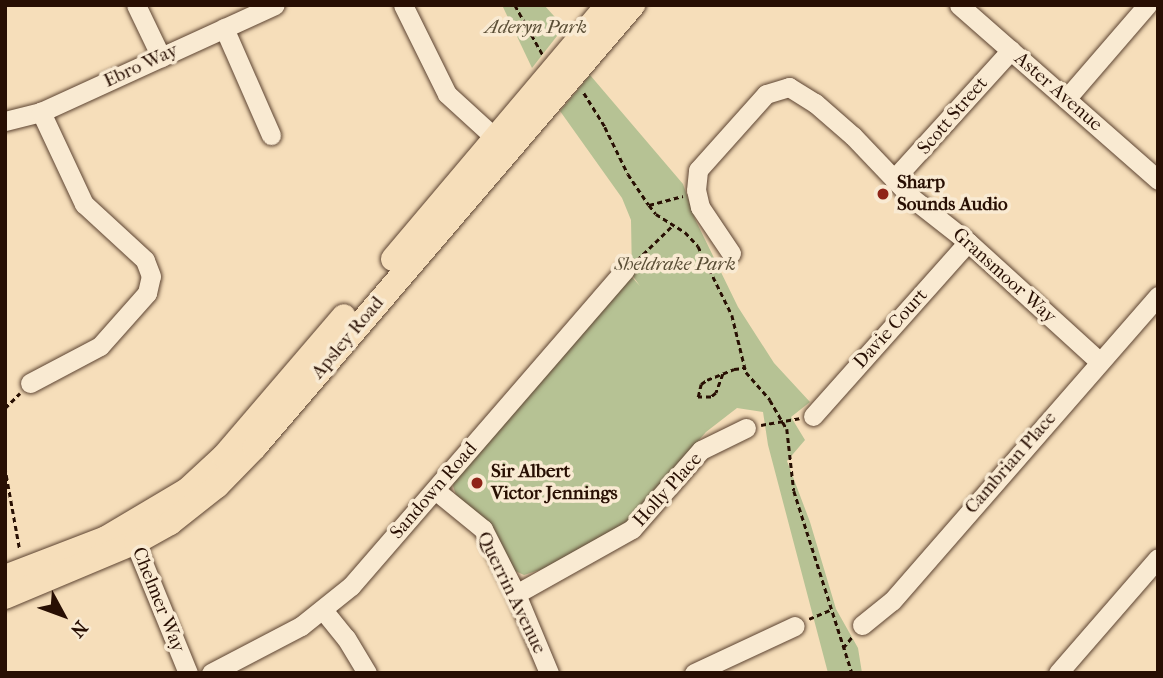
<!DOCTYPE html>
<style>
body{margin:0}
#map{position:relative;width:1163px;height:678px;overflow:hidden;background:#f6deba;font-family:"IM FELL French Canon",serif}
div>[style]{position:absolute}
.green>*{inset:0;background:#b6c294}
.path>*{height:2.5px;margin-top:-1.25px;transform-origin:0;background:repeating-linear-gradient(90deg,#280f03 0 5px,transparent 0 8.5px)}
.roads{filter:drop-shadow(0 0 2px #5c4331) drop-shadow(0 0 2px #5c4331)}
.minor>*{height:19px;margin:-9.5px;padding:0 9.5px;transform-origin:9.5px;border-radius:9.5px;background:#f9ead2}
.major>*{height:24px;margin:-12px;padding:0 12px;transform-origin:12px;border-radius:12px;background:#f6deba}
.dots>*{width:19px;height:19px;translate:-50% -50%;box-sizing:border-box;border:4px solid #f9ead2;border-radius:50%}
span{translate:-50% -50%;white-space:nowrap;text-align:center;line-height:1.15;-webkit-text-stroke:7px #f9ead2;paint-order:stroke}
.park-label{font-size:19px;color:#5a4e36;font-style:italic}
.street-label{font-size:19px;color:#280f03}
.poi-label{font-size:19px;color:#280f03;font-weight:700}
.left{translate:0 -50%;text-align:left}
.frame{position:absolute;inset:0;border:7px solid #280f03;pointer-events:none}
.north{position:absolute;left:28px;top:580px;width:70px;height:70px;-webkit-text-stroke:5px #f9ead2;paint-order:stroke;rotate:131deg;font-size:19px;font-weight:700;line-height:28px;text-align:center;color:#280f03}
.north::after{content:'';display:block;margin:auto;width:24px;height:32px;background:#280f03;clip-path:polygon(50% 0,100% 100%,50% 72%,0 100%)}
</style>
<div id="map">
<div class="green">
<div style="clip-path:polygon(502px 5px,544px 5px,564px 27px,532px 68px)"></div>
<div style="clip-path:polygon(590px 75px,683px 184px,695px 219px,738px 307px,774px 363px,810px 402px,791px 417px,805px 440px,787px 461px,810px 522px,836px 609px,858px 648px,862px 673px,828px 673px,768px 445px,763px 412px,737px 408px,706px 432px,626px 524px,549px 567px,524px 575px,513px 570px,490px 525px,457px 498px,453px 486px,456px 473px,631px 276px,640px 286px,632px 275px,631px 220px,622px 198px,560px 111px)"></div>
</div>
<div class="path">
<div style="left:515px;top:5px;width:57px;rotate:60.8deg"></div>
<div style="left:584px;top:93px;width:40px;rotate:58deg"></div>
<div style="left:605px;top:127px;width:52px;rotate:63.9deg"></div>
<div style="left:628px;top:174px;width:37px;rotate:56deg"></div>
<div style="left:649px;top:205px;width:11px;rotate:52deg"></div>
<div style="left:656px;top:214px;width:34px;rotate:32deg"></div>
<div style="left:685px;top:232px;width:19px;rotate:47deg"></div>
<div style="left:698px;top:246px;width:77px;rotate:63.8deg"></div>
<div style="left:732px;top:315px;width:59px;rotate:76.2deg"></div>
<div style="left:746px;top:372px;width:37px;rotate:49deg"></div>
<div style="left:770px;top:400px;width:34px;rotate:60deg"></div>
<div style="left:787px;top:429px;width:62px;rotate:83.6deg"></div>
<div style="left:794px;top:491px;width:191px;rotate:72.3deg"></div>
<div style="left:649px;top:205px;width:35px;rotate:-15deg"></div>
<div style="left:637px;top:260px;width:49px;rotate:-44.2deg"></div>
<div style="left:723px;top:374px;width:20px;rotate:110deg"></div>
<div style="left:716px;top:393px;width:6px;rotate:141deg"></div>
<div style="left:711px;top:397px;width:13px;rotate:180deg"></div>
<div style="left:698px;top:397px;width:13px;rotate:-77deg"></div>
<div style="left:701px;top:384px;width:7px;rotate:-34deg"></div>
<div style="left:707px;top:380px;width:29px;rotate:-22deg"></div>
<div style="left:734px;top:369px;width:10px;rotate:-6deg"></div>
<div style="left:5px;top:408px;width:21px;rotate:-45deg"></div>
<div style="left:761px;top:425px;width:39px;rotate:-10deg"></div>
<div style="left:5px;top:467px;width:84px;rotate:79.8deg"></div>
<div style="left:809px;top:619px;width:25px;rotate:-23deg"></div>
<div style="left:843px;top:648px;width:14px;rotate:-51deg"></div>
</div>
<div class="roads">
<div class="minor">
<div style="left:136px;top:5px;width:58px;rotate:64.3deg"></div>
<div style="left:403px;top:5px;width:99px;rotate:63.7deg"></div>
<div style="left:447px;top:94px;width:79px;rotate:42.4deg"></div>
<div style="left:959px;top:5px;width:265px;rotate:41.3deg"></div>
<div style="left:224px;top:28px;width:117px;rotate:66.3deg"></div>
<div style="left:1066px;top:99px;width:124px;rotate:-49.2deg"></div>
<div style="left:5px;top:121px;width:37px;rotate:-14deg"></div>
<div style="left:41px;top:112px;width:257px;rotate:-24.6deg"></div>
<div style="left:894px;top:179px;width:174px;rotate:-47.8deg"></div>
<div style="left:731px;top:253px;width:55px;rotate:-124deg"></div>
<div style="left:700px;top:207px;width:17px;rotate:-103deg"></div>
<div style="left:696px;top:190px;width:20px;rotate:-84deg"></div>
<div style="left:698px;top:170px;width:102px;rotate:-48.2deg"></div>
<div style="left:766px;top:94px;width:24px;rotate:-17deg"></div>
<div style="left:789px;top:87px;width:31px;rotate:32deg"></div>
<div style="left:815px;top:103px;width:50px;rotate:41deg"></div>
<div style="left:853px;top:136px;width:86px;rotate:46.4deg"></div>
<div style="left:912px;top:198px;width:71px;rotate:38.2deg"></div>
<div style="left:968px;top:242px;width:177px;rotate:42.3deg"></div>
<div style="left:30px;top:383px;width:79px;rotate:-27.9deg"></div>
<div style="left:100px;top:346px;width:71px;rotate:-48.4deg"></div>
<div style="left:147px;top:293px;width:17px;rotate:-77deg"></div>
<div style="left:151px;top:276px;width:17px;rotate:-111deg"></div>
<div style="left:145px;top:260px;width:83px;rotate:-137.4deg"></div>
<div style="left:84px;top:204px;width:102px;rotate:-115.1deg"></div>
<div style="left:813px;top:416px;width:233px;rotate:-48.3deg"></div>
<div style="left:435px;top:490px;width:62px;rotate:39.1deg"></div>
<div style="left:483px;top:529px;width:73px;rotate:63.1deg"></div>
<div style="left:516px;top:594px;width:86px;rotate:67.3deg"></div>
<div style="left:130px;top:531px;width:153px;rotate:67.8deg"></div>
<div style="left:516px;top:594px;width:133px;rotate:-29.3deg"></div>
<div style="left:632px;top:529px;width:105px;rotate:-48.9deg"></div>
<div style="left:701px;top:450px;width:50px;rotate:-26.1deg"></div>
<div style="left:323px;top:610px;width:36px;rotate:51deg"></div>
<div style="left:346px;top:638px;width:41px;rotate:59deg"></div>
<div style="left:862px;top:625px;width:38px;rotate:-39deg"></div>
<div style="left:892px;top:601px;width:405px;rotate:-48.9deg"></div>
<div style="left:211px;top:673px;width:102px;rotate:-27.6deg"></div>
<div style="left:301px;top:626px;width:64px;rotate:-38.7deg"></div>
<div style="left:351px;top:586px;width:418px;rotate:-49.1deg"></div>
<div style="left:694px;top:673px;width:111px;rotate:-25deg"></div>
<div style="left:1058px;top:673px;width:152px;rotate:-49deg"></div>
</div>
<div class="major">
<div style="left:393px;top:259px;width:333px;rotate:-49.8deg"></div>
<div style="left:5px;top:577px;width:108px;rotate:-21.1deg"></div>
<div style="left:106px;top:538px;width:94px;rotate:-30.7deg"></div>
<div style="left:187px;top:490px;width:50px;rotate:-42.6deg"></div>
<div style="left:224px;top:456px;width:184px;rotate:-49.4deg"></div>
<div style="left:5px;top:597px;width:142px;rotate:-22.8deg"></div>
<div style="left:136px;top:542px;width:39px;rotate:-29deg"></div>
<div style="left:170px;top:523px;width:60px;rotate:-38.2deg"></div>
<div style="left:217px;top:486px;width:54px;rotate:-45.7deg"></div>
<div style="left:255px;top:447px;width:582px;rotate:-49.46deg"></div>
</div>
</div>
<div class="dots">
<div style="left:883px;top:194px;background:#8f2418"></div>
<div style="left:477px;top:483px;background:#8f2418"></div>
</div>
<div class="park-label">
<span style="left:536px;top:28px">Aderyn Park</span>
<span style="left:675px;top:265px">Sheldrake Park</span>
</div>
<div class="street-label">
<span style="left:141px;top:66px;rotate:-25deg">Ebro Way</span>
<span style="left:1058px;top:92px;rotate:41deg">Aster Avenue</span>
<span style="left:953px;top:116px;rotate:-49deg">Scott Street</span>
<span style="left:1004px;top:276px;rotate:42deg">Gransmoor Way</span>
<span style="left:891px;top:329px;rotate:-48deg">Davie Court</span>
<span style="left:348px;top:338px;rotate:-50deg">Apsley Road</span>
<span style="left:1011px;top:463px;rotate:-49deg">Cambrian Place</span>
<span style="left:668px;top:490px;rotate:-48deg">Holly Place</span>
<span style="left:434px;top:491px;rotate:-49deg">Sandown Road</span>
<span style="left:511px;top:593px;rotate:64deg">Querrin Avenue</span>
<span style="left:158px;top:600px;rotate:68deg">Chelmer Way</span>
</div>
<div class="poi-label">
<span class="left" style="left:897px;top:194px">Sharp<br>Sounds Audio</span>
<span class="left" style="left:491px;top:483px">Sir Albert<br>Victor Jennings</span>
</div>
<div class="frame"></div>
<div class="north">N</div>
</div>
